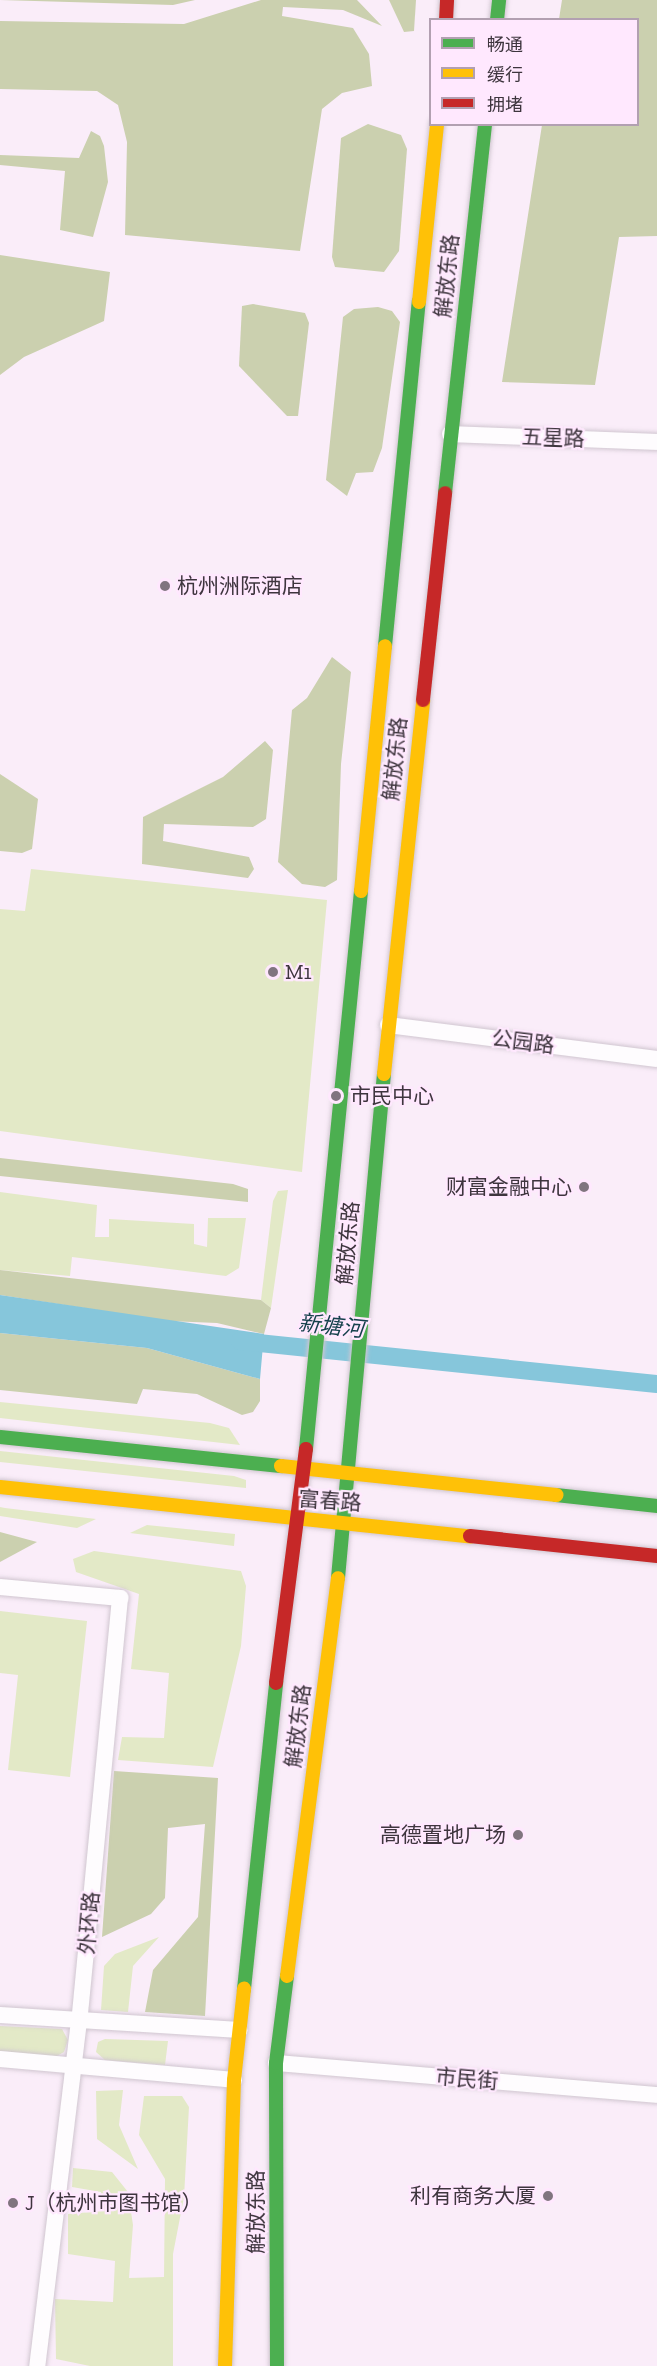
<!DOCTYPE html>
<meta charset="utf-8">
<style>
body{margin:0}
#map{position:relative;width:657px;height:2366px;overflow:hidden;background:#faedf9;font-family:"Zilla Slab","Noto Sans SC",serif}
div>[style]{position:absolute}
.green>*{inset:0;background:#e3e9c7}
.forest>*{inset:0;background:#cbd0af}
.water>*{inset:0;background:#86c6db}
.canal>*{height:18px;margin:-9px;padding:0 9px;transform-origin:9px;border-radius:9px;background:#86c6db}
.roads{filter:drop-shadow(0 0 2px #d0c6d0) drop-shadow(0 0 2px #d0c6d0)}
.street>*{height:16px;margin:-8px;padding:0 8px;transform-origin:8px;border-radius:8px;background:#fefcfe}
.fast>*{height:14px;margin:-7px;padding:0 7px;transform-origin:7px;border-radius:7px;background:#4caf50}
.slow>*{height:14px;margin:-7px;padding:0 7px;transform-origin:7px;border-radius:7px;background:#ffc107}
.jam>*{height:14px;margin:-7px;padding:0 7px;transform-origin:7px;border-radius:7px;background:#c62828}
.dots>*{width:16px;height:16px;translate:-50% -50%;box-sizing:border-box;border:3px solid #ffe8fe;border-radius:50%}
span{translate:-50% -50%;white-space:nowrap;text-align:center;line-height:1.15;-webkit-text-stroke:4.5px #ffe8fe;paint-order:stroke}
.street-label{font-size:21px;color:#3e353e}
.poi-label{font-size:21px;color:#3e353e}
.left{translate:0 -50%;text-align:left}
.right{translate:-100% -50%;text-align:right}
.water-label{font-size:22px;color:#15414c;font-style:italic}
.legend{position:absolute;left:429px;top:18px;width:210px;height:108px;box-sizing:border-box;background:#ffe8fe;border:2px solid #b2a0b1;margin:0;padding:8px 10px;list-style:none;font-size:18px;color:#3e353e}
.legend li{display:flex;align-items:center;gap:12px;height:30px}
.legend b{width:30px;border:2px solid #b2a0b1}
</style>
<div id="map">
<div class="green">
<div style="clip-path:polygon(31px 869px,327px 900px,302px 1172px,0 1131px,0 909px,25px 911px)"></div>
<div style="clip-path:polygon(288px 1190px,271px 1308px,261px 1300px,273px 1201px,278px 1191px)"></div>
<div style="clip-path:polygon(0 1192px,97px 1205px,95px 1237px,109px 1237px,109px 1219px,194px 1224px,194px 1244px,207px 1247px,208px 1218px,246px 1218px,239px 1268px,226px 1276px,72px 1257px,70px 1276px,0 1270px)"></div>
<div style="clip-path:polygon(0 1402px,210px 1423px,229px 1428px,240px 1445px,0 1418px)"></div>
<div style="clip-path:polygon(0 1451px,234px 1476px,246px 1480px,246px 1488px,0 1462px)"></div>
<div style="clip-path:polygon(0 1507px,5px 1508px,96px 1519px,77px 1528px,0 1516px)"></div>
<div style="clip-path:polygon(147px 1525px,235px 1534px,234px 1546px,130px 1533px)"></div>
<div style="clip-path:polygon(94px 1551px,241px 1571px,246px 1586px,241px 1646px,213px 1767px,118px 1760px,122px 1737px,164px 1738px,169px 1673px,131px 1669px,139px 1594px,76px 1572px,73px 1559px)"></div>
<div style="clip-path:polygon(0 1611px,87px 1621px,70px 1777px,8px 1770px,18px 1675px,0 1673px)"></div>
<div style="clip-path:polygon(159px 1937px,133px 1966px,128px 2012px,101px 2010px,104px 1966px,115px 1954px)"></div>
<div style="clip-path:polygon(0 2026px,62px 2029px,68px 2040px,64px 2052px,55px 2057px,0 2051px)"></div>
<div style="clip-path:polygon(105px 2039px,168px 2041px,165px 2065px,105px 2060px,96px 2052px,98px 2042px)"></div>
<div style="clip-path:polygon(123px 2090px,119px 2125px,138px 2169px,97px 2139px,96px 2091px)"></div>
<div style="clip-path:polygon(144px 2096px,182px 2096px,189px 2107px,184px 2197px,173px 2254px,173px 2366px,90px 2366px,56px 2359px,55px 2299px,113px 2302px,115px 2261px,68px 2254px,68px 2214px,104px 2211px,101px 2192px,72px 2187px,73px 2168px,112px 2172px,128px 2192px,133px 2225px,129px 2278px,164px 2277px,165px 2179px,139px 2135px)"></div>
</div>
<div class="forest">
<div style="clip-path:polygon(0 0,195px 0,173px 5px)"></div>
<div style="clip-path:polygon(261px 0,357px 0,382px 26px,343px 10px,283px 7px,282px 16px,353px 28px,369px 54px,372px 86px,342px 93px,322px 109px,300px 251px,125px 235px,127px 142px,118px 105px,97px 91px,0 89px,0 21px,184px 24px)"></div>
<div style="clip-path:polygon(389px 0,416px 0,414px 31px,404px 32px)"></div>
<div style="clip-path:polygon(562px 0,657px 0,657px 236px,619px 237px,595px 385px,502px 382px,542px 125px,638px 124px,638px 20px,559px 19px)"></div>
<div style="clip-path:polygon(368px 124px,401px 135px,407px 149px,399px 251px,384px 272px,335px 267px,332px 257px,341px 138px)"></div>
<div style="clip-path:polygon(91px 131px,100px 136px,104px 146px,108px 182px,93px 237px,60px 230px,65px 171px,0 165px,0 155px,79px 158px)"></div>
<div style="clip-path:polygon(0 255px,110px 272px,104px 321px,24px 357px,0 375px)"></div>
<div style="clip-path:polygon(253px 304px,305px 313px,309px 323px,298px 416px,287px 416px,239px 366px,242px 306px)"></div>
<div style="clip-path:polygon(378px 307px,392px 311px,400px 322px,382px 448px,373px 472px,356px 473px,347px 496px,326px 480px,343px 317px,354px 309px)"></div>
<div style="clip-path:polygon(332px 657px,351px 672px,341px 764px,337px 880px,325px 887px,302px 884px,278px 862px,292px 710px,307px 698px)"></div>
<div style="clip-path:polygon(265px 741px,273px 750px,266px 819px,253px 827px,164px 824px,163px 841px,249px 857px,254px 869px,248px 878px,142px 864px,143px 817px,223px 777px)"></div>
<div style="clip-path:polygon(0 774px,38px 799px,32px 849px,22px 853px,0 851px)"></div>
<div style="clip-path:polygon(0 1158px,233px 1184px,248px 1189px,248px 1202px,0 1176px)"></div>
<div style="clip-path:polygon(0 1270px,261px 1300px,271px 1308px,264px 1334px,217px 1323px,168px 1321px,0 1295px)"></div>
<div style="clip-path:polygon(0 1333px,147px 1348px,260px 1379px,260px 1401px,253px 1412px,242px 1415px,197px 1394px,143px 1389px,137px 1404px,0 1390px)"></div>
<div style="clip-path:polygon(0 1532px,37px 1542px,0 1562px)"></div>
<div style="clip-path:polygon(114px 1771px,218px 1778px,205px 2016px,145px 2012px,153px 1970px,198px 1917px,205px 1824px,168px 1828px,165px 1898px,151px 1914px,102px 1937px)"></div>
</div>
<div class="water">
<div style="clip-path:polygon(0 1295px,264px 1334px,260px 1379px,147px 1348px,0 1333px)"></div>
</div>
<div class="canal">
<div style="left:240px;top:1341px;width:419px;rotate:5.9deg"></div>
</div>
<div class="roads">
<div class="street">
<div style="left:450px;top:434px;width:207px;rotate:2.2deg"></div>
<div style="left:388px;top:1025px;width:271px;rotate:7.2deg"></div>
<div style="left:0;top:1587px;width:121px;rotate:5.2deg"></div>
<div style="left:120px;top:1598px;width:425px;rotate:95.5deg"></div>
<div style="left:79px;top:2021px;width:348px;rotate:96.9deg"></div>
<div style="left:0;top:2015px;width:240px;rotate:3.6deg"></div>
<div style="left:0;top:2059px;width:235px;rotate:5.1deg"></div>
<div style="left:276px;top:2063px;width:382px;rotate:4.8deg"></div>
</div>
<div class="fast">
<div style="left:497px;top:20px;width:20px;rotate:-84deg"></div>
<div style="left:445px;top:493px;width:371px;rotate:-83.8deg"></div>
<div style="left:385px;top:646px;width:346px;rotate:-84.4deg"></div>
<div style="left:0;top:1437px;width:282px;rotate:5.9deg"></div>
<div style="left:306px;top:1449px;width:561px;rotate:-84.37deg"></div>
<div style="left:556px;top:1495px;width:102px;rotate:6.2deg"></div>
<div style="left:338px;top:1578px;width:506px;rotate:-84.79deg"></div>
<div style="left:244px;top:1989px;width:308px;rotate:-84deg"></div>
<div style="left:277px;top:2366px;width:303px;rotate:-90.2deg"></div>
<div style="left:276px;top:2063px;width:88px;rotate:-82.8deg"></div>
</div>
<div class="slow">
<div style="left:419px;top:302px;width:179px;rotate:-84.2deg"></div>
<div style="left:361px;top:891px;width:246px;rotate:-84.4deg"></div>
<div style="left:384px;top:1074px;width:376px;rotate:-84deg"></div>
<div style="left:281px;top:1466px;width:277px;rotate:6deg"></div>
<div style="left:0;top:1487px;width:473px;rotate:6deg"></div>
<div style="left:287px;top:1976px;width:401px;rotate:-82.7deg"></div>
<div style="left:225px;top:2366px;width:286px;rotate:-88.2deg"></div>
<div style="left:234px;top:2080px;width:92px;rotate:-83.7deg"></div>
</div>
<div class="jam">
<div style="left:446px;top:20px;width:20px;rotate:-87deg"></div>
<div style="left:423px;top:700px;width:208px;rotate:-83.9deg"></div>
<div style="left:470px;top:1536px;width:188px;rotate:6.1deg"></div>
<div style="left:276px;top:1683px;width:236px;rotate:-82.7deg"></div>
</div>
</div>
<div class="dots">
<div style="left:165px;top:586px;background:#80757f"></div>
<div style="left:273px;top:972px;background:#80757f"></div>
<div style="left:336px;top:1096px;background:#80757f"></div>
<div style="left:584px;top:1187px;background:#80757f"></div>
<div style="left:518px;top:1835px;background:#80757f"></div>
<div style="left:548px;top:2196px;background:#80757f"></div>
<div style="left:13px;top:2203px;background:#80757f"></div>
</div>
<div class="street-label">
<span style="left:447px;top:276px;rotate:-84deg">解放东路</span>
<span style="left:553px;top:438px;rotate:2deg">五星路</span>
<span style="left:395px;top:759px;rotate:-84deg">解放东路</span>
<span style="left:523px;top:1042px;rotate:7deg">公园路</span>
<span style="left:348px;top:1243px;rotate:-85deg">解放东路</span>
<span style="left:330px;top:1501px;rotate:4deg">富春路</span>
<span style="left:298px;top:1726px;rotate:-83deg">解放东路</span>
<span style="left:89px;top:1923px;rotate:-85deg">外环路</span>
<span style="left:467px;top:2079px;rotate:5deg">市民街</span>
<span style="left:256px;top:2212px;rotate:-90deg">解放东路</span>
</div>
<div class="poi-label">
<span class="left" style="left:177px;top:586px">杭州洲际酒店</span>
<span class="left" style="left:285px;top:972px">M1</span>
<span class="left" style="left:350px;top:1096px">市民中心</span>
<span class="right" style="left:572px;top:1187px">财富金融中心</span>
<span class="right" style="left:506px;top:1835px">高德置地广场</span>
<span class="right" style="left:536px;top:2196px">利有商务大厦</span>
<span class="left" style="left:25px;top:2203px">J（杭州市图书馆）</span>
</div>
<div class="water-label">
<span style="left:331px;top:1326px;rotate:6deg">新塘河</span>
</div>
<ul class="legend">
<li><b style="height:8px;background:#4caf50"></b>畅通</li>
<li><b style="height:8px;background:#ffc107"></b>缓行</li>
<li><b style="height:8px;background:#c62828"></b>拥堵</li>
</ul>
</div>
